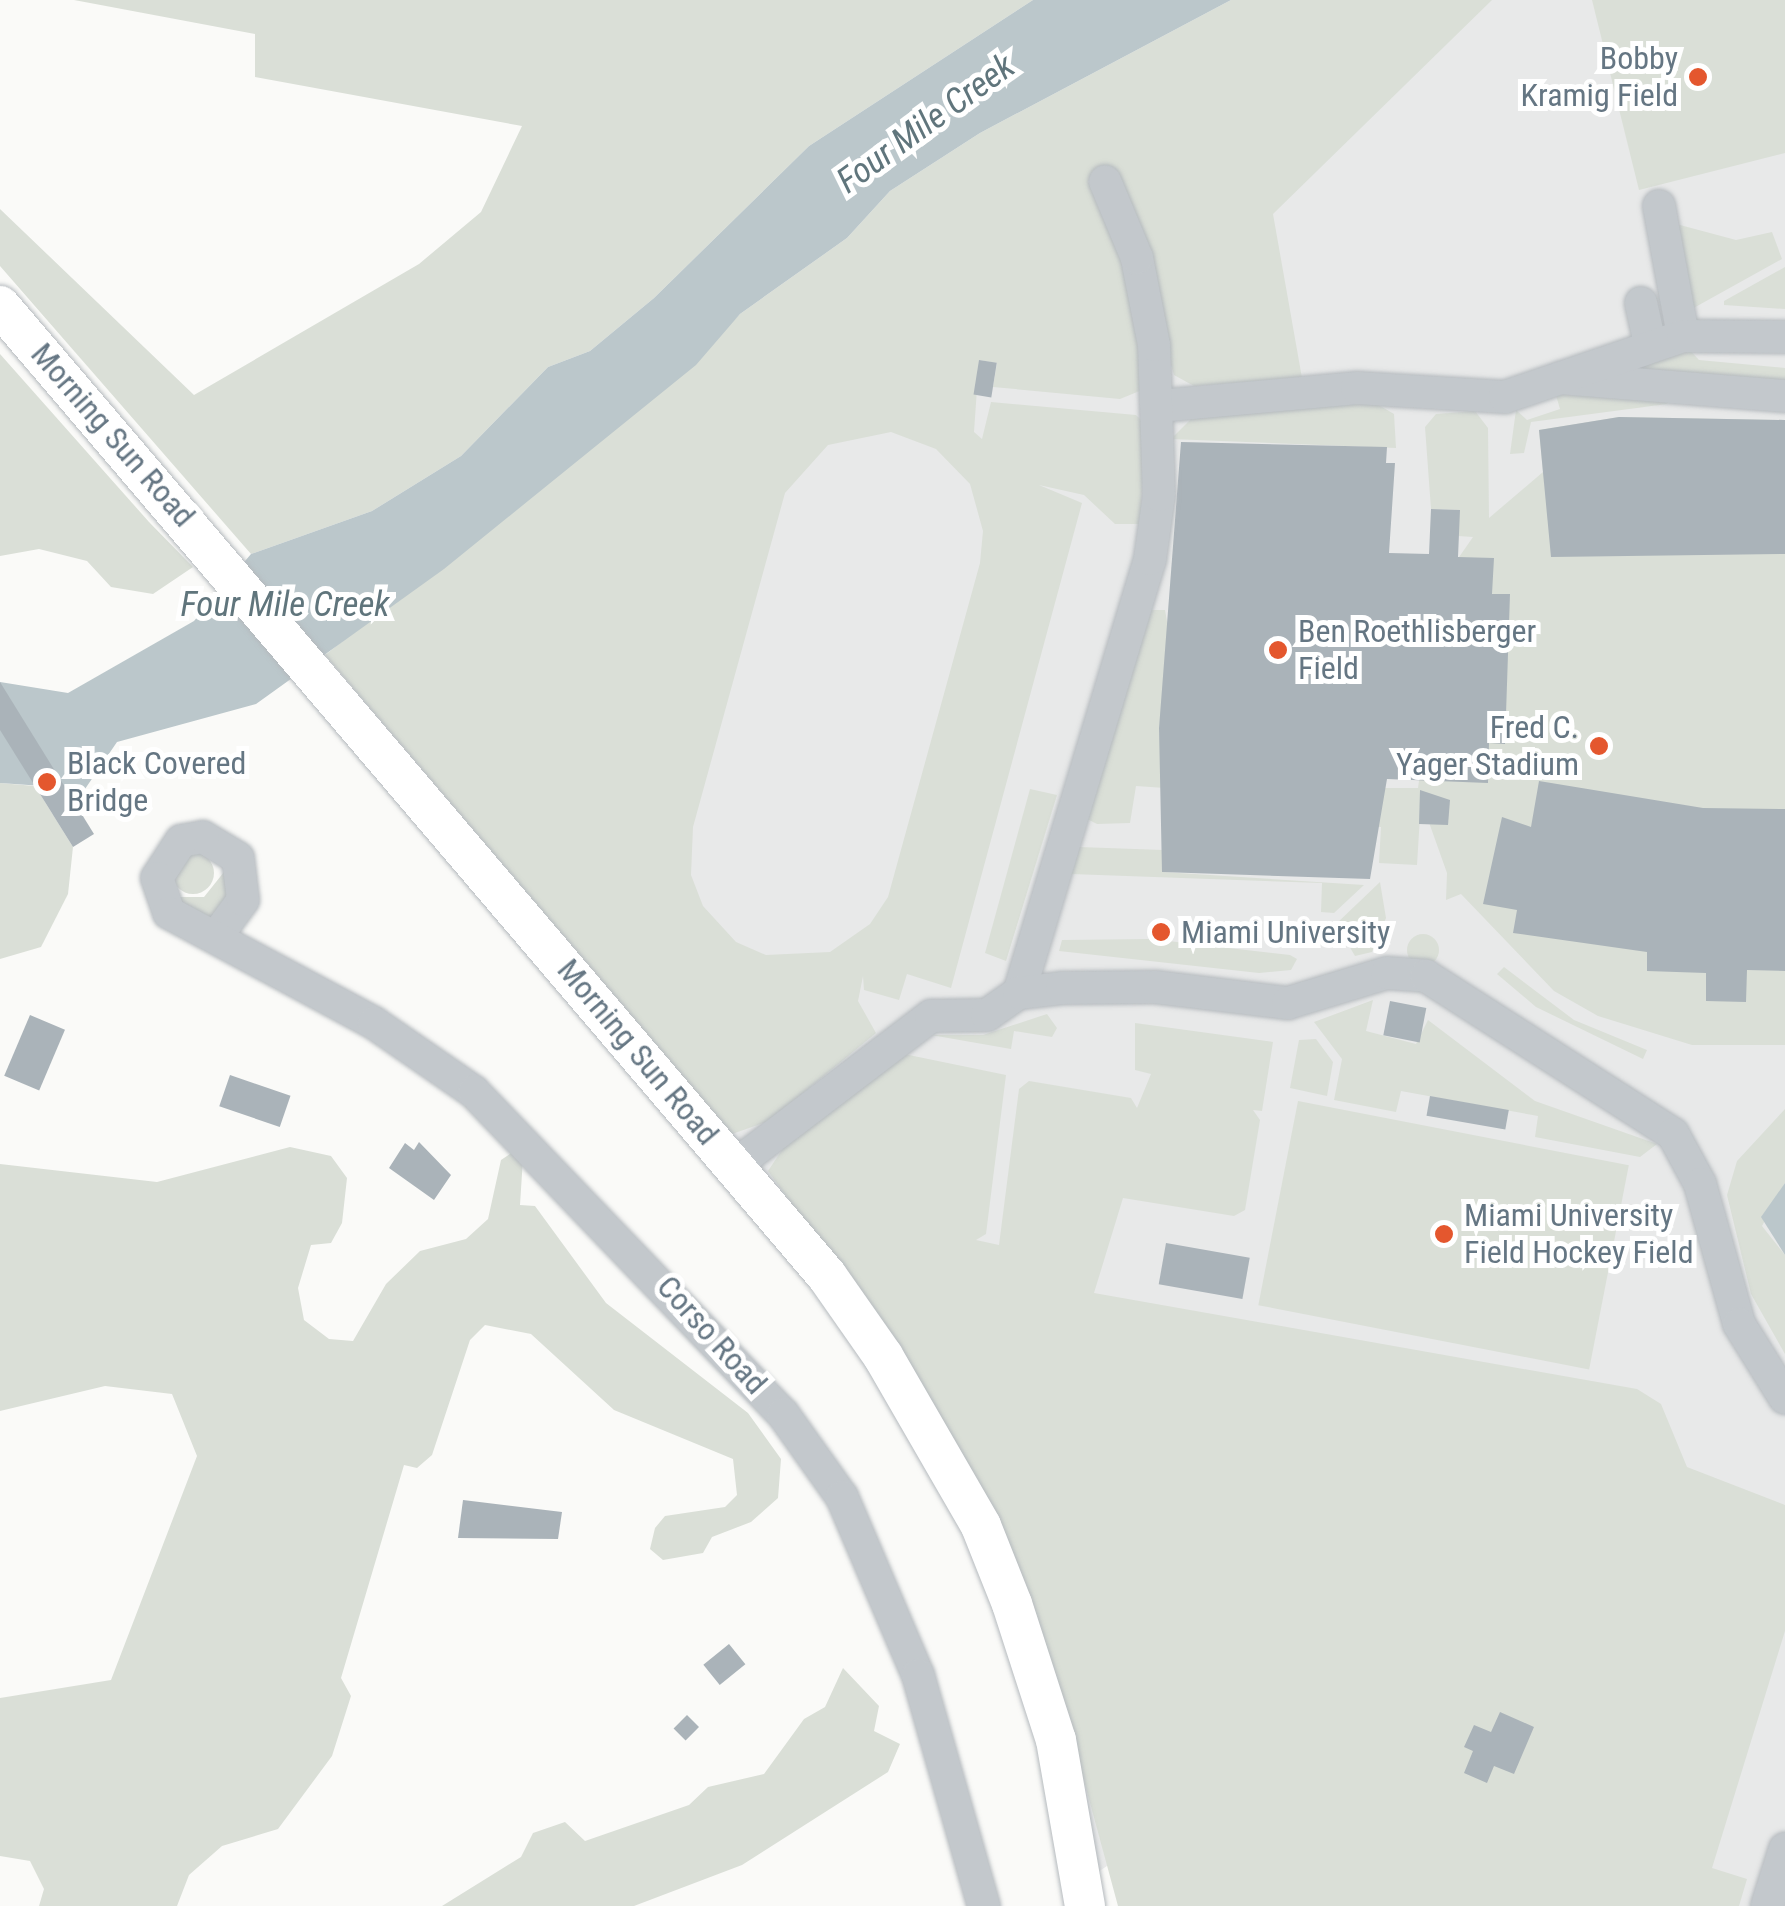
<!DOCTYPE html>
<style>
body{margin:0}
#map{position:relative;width:1785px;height:1906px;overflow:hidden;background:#fafaf8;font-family:"Roboto Condensed",sans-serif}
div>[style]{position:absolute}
.built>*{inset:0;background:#e8e9e9}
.green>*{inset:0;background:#dadfd7;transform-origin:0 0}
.round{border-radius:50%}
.water>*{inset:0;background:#bbc7cb}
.building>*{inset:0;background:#aab3b9;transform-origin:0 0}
.roads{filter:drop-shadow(0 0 2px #b5babe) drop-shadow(0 0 2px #b5babe)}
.minor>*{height:32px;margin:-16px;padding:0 16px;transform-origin:16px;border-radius:16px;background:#c3c8cc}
.major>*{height:40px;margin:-20px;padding:0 20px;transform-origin:20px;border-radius:20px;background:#fff}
.dots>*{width:28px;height:28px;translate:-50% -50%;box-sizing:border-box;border:5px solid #fff;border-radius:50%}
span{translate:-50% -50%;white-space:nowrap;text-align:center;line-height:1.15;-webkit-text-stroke:10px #fff;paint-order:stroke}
.poi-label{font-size:32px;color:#657683}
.right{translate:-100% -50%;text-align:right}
.left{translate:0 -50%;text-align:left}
.street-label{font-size:32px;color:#657683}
.water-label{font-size:35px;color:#60757c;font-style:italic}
</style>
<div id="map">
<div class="built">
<div style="clip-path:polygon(1316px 0,1785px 0,1785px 1906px,1627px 1906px,1663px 1502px,1081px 1883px,1056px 1740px,926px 1423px,340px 697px)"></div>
</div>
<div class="green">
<div style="clip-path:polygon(74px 0,1033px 0,809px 146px,654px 298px,590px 351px,548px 367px,461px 456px,372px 511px,251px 554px,0 266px,0 209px,194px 395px,419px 264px,481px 212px,522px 126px,255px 77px,255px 34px)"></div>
<div style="clip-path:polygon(evenodd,1231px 0,1492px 0,1273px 214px,1302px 378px,1194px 386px,1174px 375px,1111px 169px,1088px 181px,1137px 298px,1142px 390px,1120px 399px,993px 387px,997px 363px,979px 360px,974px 432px,982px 439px,991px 402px,1136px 415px,1144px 423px,1141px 524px,1115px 524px,1084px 495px,1039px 485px,1082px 503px,951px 988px,907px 974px,899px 1000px,864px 990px,863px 976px,858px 1001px,876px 1033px,769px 1121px,732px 1134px,325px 655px,680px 376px,740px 314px,847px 238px,890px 191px,980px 133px,1231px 0,891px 432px,936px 449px,970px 484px,983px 531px,980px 563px,888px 897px,870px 924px,830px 952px,766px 955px,736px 942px,703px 906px,691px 875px,693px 827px,785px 493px,828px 445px,891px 432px)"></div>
<div style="clip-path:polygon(1592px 0,1785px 0,1785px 153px,1639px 190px)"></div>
<div style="clip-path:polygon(1680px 225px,1736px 240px,1772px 232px,1782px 259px,1690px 310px,1673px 228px)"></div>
<div style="clip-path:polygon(1785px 267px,1785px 309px,1724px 305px,1724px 301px)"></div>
<div style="clip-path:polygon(1689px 349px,1699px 360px,1785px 368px,1785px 384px,1608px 370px)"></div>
<div style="clip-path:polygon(0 354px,149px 522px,193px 567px,153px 594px,111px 587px,87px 561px,39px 549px,0 556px)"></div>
<div style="clip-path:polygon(1555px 392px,1666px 402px,1667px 404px,1531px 422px,1524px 453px,1510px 454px,1516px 410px,1527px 420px,1560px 409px)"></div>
<div style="clip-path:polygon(1370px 400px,1394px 414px,1396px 448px,1171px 439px,1191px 419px)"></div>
<div style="clip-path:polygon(1475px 411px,1488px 428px,1489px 518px,1543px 472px,1539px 430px,1619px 417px,1785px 420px,1785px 1045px,1692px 1045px,1598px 1016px,1554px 991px,1461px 894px,1446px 900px,1447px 873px,1421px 800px,1417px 865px,1379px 863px,1381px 827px,1372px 827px,1382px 788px,1418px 788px,1448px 573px,1473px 537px,1458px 536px,1459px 510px,1431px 509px,1425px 427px,1436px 414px)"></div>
<div style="clip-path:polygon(1151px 610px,1165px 610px,1171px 644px,1159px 729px,1165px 788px,1136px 786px,1130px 823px,1097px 824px,1085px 818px)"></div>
<div style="clip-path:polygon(0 783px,35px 786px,73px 847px,68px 894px,41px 947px,0 959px)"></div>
<div style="clip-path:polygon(1030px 789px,1057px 795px,1006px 961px,985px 953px)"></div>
<div style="clip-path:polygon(1079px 847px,1163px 850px,1163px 872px,1364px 885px,1334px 913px,1321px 912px,1322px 883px,1071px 874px)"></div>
<div class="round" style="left:172px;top:852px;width:42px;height:42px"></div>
<div style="clip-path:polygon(228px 867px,233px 886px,216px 915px,205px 920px,175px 897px,204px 897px)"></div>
<div style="clip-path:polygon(1380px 882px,1386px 918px,1372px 952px,1355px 956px,1336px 924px)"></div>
<div class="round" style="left:1407px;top:934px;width:32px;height:32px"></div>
<div style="clip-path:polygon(1151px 939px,1290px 955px,1297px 959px,1291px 970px,1259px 973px,1059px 951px,1062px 940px)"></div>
<div style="clip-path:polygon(1504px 967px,1574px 1020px,1647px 1050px,1643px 1059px,1536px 1007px,1497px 974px)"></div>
<div style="clip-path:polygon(1373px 1000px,1366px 1031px,1416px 1044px,1428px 1020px,1535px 1101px,1657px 1144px,1640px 1157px,1535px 1137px,1538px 1116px,1401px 1091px,1396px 1112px,1334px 1100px,1342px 1059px,1314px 1022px)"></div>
<div style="clip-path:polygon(1047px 1014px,1057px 1028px,1052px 1037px,1014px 1031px,1011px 1049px,931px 1035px,983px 1035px)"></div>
<div style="clip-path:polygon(1135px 1023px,1273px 1042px,1262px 1111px,1253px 1110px,1260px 1120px,1245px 1210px,1234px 1216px,1123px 1198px,1094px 1293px,1637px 1389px,1661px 1404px,1687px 1467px,1785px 1505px,1785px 1631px,1712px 1868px,1747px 1879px,1739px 1906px,1118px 1906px,1073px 1740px,876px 1319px,768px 1171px,786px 1144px,899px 1053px,1006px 1075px,986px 1234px,976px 1240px,999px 1245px,1019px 1089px,1029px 1081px,1131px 1098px,1137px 1108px,1151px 1074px,1135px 1070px)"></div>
<div style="clip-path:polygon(1316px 1039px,1333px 1062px,1327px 1096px,1290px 1088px,1299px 1040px)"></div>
<div style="left:1298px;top:1101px;width:337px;height:208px;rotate:11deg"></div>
<div style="clip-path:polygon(1785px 1109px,1785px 1183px,1762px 1226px,1785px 1255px,1785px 1354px,1751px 1294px,1727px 1195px,1737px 1161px)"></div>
<div style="clip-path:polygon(290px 1147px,331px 1156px,347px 1178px,342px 1223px,331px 1243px,311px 1245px,298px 1288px,304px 1320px,329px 1339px,353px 1341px,386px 1284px,420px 1251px,466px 1239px,488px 1219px,501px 1160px,513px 1152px,523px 1158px,520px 1205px,535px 1206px,606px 1303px,748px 1413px,781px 1459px,778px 1498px,751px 1522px,712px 1537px,703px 1553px,663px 1560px,650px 1549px,655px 1528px,665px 1516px,725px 1507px,737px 1495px,733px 1459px,614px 1410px,531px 1334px,485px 1325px,470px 1340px,432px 1455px,417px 1468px,404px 1465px,341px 1678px,351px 1696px,332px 1756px,278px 1829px,222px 1846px,189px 1875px,177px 1906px,39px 1906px,44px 1889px,30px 1861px,0 1856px,0 1698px,111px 1680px,197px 1456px,172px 1394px,105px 1386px,0 1411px,0 1164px,157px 1182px)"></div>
<div style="clip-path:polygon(843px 1668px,879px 1706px,874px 1731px,900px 1744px,888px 1772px,742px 1865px,634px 1906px,442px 1906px,521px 1857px,533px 1833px,565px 1822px,585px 1841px,689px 1805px,708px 1787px,764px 1774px,804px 1719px,825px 1707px)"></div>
</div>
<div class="water">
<div style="clip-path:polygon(1033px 0,1231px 0,980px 133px,890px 191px,847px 238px,740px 314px,696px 365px,444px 569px,256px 704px,117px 742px,85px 789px,0 783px,0 682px,68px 693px,194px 621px,251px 554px,372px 511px,461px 456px,548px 367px,590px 351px,654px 298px,809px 146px)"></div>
<div style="clip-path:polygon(1785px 1183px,1785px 1255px,1761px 1217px)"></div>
</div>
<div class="building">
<div style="left:979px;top:360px;width:18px;height:35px;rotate:9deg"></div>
<div style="clip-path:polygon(1619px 417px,1785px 420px,1785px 554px,1551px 557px,1539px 430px)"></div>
<div style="clip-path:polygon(1181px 442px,1387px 447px,1386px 463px,1395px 463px,1389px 553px,1429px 554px,1431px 509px,1460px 510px,1458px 557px,1494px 558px,1492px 594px,1510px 594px,1505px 744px,1489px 743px,1488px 783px,1387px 779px,1370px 879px,1162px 872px,1159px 728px)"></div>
<div style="clip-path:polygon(0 682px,94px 834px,73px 847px,0 730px)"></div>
<div style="clip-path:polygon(1539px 781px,1703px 808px,1785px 809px,1785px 971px,1747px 970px,1746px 1002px,1706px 1001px,1706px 973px,1647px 971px,1647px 952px,1513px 933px,1517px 910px,1483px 904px,1502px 817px,1531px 827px)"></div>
<div style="clip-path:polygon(1420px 790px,1450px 800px,1448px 825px,1419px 824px)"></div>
<div style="left:1390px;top:1001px;width:37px;height:35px;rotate:11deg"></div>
<div style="left:30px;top:1015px;width:38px;height:66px;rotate:23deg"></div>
<div style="left:230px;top:1075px;width:64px;height:33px;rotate:19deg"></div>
<div style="left:1430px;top:1096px;width:80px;height:20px;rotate:10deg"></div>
<div style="clip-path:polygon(419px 1142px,451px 1175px,434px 1200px,389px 1168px,405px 1143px,414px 1150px)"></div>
<div style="left:1166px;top:1243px;width:85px;height:42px;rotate:10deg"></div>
<div style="clip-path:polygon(463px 1500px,562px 1512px,558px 1539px,458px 1538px)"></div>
<div style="left:729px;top:1644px;width:26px;height:33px;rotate:51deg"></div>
<div style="clip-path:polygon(1500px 1712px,1534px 1727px,1514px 1774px,1494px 1766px,1487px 1783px,1464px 1773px,1473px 1751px,1464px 1747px,1474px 1725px,1491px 1732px)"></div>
<div style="left:687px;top:1715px;width:17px;height:19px;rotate:45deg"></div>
</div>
<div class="roads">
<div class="minor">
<div style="left:1659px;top:206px;width:132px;rotate:79.5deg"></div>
<div style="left:1641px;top:303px;width:42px;rotate:77.6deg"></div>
<div style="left:1560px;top:378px;width:226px;rotate:4.6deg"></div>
<div style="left:1159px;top:406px;width:199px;rotate:-5.2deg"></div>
<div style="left:1357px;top:388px;width:148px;rotate:3.5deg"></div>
<div style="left:1505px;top:397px;width:188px;rotate:-18.9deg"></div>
<div style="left:1683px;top:336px;width:102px;rotate:0.6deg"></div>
<div style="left:216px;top:937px;width:46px;rotate:-53.9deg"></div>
<div style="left:243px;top:900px;width:42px;rotate:-96.8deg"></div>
<div style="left:238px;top:858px;width:41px;rotate:-149deg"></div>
<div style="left:203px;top:837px;width:22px;rotate:170deg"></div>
<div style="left:181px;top:841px;width:44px;rotate:123deg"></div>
<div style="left:157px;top:878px;width:37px;rotate:71deg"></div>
<div style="left:169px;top:913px;width:233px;rotate:28.2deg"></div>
<div style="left:374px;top:1023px;width:121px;rotate:34.6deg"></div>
<div style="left:474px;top:1092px;width:446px;rotate:46.2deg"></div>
<div style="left:783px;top:1414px;width:102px;rotate:54.6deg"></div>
<div style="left:842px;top:1497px;width:194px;rotate:66.9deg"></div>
<div style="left:918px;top:1675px;width:240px;rotate:74.1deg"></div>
<div style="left:1019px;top:993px;width:453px;rotate:-73.2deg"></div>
<div style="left:1150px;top:559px;width:65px;rotate:-82deg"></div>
<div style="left:1159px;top:495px;width:150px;rotate:-91.9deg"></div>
<div style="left:1154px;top:345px;width:89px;rotate:-101.1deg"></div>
<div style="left:1137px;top:258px;width:83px;rotate:-112.6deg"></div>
<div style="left:734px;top:1166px;width:248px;rotate:-37.3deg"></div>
<div style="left:931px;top:1016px;width:56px;rotate:-1deg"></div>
<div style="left:987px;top:1015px;width:39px;rotate:-35deg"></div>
<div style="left:1019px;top:993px;width:43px;rotate:-6.6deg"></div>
<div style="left:1062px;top:988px;width:93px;rotate:-0.6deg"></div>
<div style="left:1155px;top:987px;width:134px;rotate:6.9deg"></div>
<div style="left:1288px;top:1003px;width:103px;rotate:-16.9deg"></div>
<div style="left:1387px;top:973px;width:39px;rotate:4deg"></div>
<div style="left:1426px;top:976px;width:293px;rotate:32.6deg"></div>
<div style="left:1673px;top:1134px;width:57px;rotate:61.6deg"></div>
<div style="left:1700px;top:1184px;width:145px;rotate:74.4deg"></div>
<div style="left:1739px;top:1324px;width:87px;rotate:58.1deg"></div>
<div style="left:1767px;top:1906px;width:60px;rotate:-72.5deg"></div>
</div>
<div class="major">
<div style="left:0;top:306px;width:1275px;rotate:49.55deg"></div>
<div style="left:827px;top:1276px;width:98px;rotate:55deg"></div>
<div style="left:883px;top:1356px;width:196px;rotate:60deg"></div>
<div style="left:981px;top:1526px;width:84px;rotate:68.3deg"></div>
<div style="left:1012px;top:1604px;width:143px;rotate:72.1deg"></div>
<div style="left:1056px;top:1740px;width:169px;rotate:80.1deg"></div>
</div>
</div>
<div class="dots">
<div style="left:1698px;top:77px;background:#e4572e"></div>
<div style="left:1278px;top:650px;background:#e4572e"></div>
<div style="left:1599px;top:746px;background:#e4572e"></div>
<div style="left:47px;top:782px;background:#e4572e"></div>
<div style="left:1161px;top:932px;background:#e4572e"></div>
<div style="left:1444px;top:1234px;background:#e4572e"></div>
</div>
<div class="poi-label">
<span class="right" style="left:1678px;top:77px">Bobby<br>Kramig Field</span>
<span class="left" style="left:1298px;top:650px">Ben Roethlisberger<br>Field</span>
<span class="right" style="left:1579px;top:746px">Fred C.<br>Yager Stadium</span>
<span class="left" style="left:67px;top:782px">Black Covered<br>Bridge</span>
<span class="left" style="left:1181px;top:932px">Miami University</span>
<span class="left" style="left:1464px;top:1234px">Miami University<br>Field Hockey Field</span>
</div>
<div class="street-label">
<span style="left:113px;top:435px;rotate:49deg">Morning Sun Road</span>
<span style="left:638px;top:1052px;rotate:50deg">Morning Sun Road</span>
<span style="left:712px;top:1335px;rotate:48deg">Corso Road</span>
</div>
<div class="water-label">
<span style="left:926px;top:124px;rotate:-36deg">Four Mile Creek</span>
<span style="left:285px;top:605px">Four Mile Creek</span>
</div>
</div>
